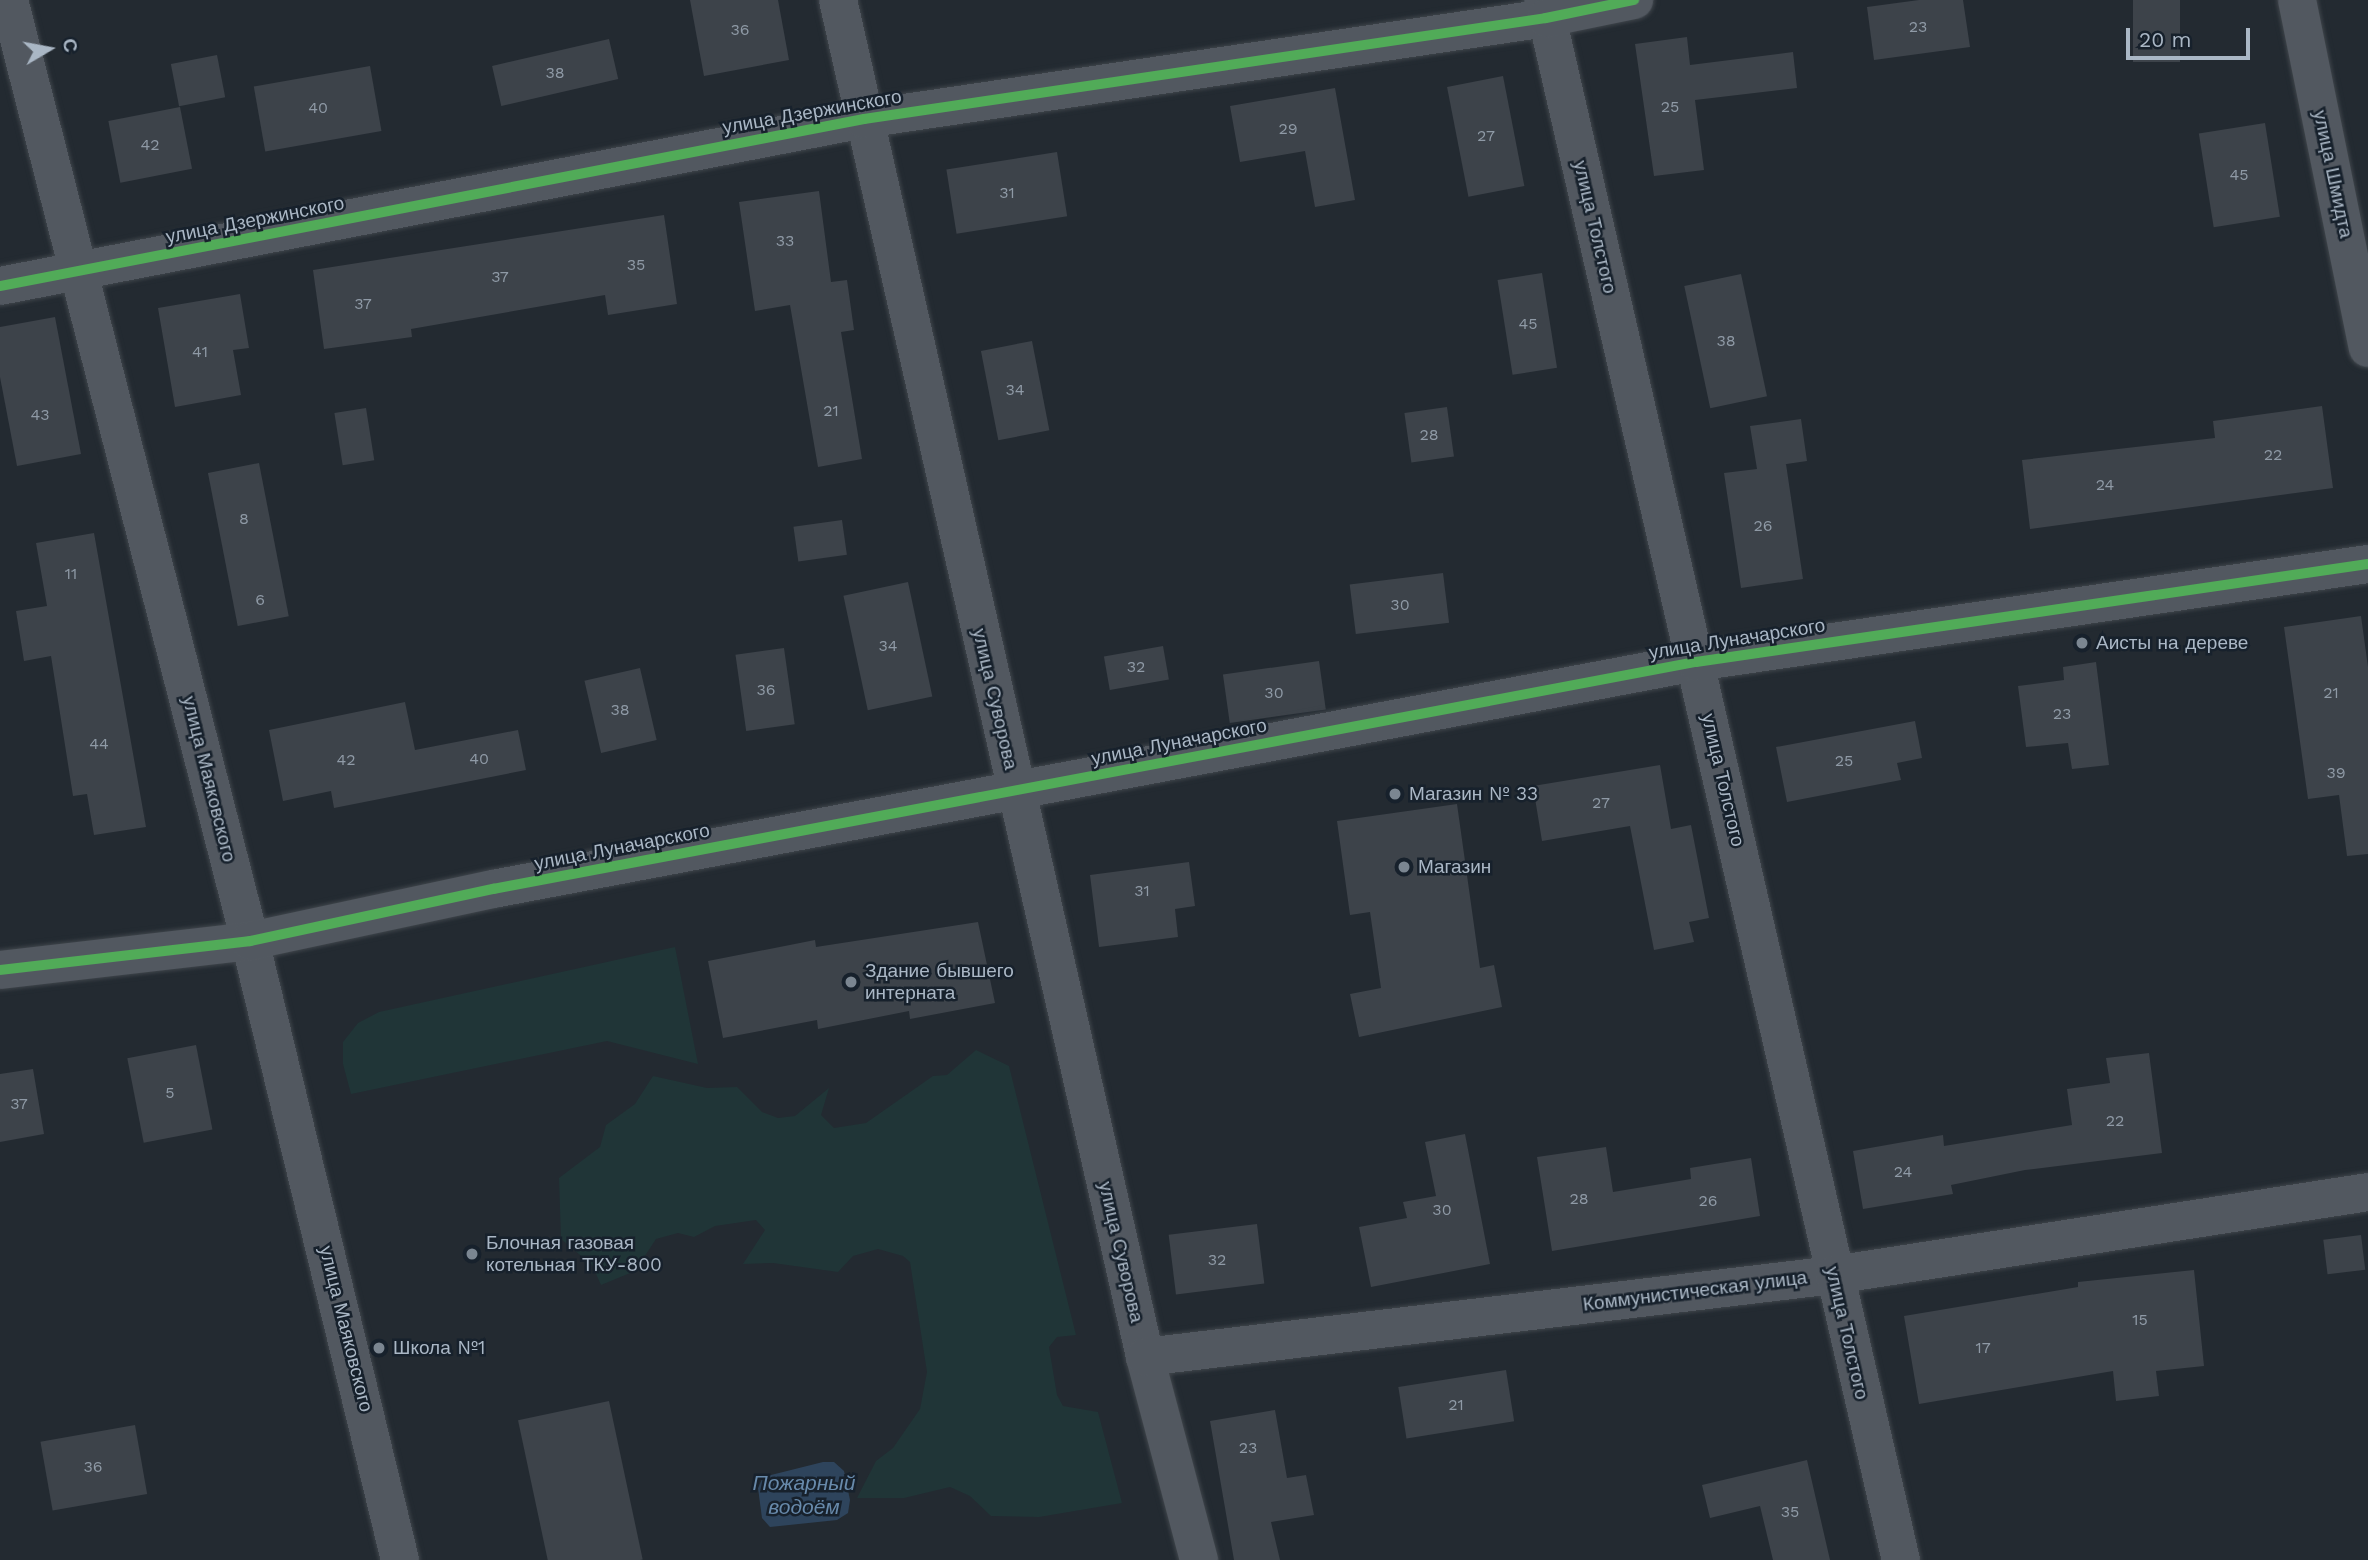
<!DOCTYPE html>
<meta charset="utf-8">
<style>
body{margin:0}
#map{position:relative;width:2368px;height:1560px;overflow:hidden;background:#232a31;font-family:"Work Sans",sans-serif}
div>[style]{position:absolute}
.green>*{inset:0;background:#203537}
.water>*{inset:0;background:#2e445c}
.building>*{inset:0;background:#3d434a;transform-origin:0 0}
.roads{filter:drop-shadow(0 0 2px #3f454b) drop-shadow(0 0 2px #3f454b)}
.minor>*{height:38px;margin:-19px;padding:0 19px;transform-origin:19px;border-radius:19px;background:#525860}
.cycleway>*{height:10px;margin:-5px;padding:0 5px;transform-origin:5px;border-radius:5px;background:#51ab58}
.dots>*{width:19px;height:19px;translate:-50% -50%;box-sizing:border-box;border:4px solid #17212c;border-radius:50%}
span{translate:-50% -50%;white-space:nowrap;text-align:center;line-height:1.15;-webkit-text-stroke:5px #17212c;paint-order:stroke}
.number-label{font-size:16px;color:#8f9aa6}
.number-label span{-webkit-text-stroke-width:0}
.street-label{font-size:19px;color:#aab7c5}
.poi-label{font-size:19px;color:#aab7c5}
.left{translate:0 -50%;text-align:left}
.water-label{font-size:21px;color:#688aab;font-style:italic}
.north{position:absolute;left:14px;top:14px;width:70px;height:70px;-webkit-text-stroke:5px #17212c;paint-order:stroke;rotate:80deg;font-size:19px;font-weight:700;line-height:28px;text-align:center;color:#aab7c5}
.north::after{content:'';display:block;margin:auto;width:24px;height:32px;background:#aab7c5;clip-path:polygon(50% 0,100% 100%,50% 72%,0 100%)}
.scale{position:absolute;left:2126px;top:28px;width:124px;height:32px;box-sizing:border-box;border:4px solid #aab7c5;border-top:0;padding-left:9px;font-size:21px;line-height:24px;white-space:nowrap;color:#aab7c5;-webkit-text-stroke:5px #17212c;paint-order:stroke}
</style>
<div id="map">
<div class="green">
<div style="clip-path:polygon(675px 947px,698px 1064px,607px 1041px,351px 1094px,343px 1064px,343px 1042px,358px 1023px,379px 1012px)"></div>
<div style="clip-path:polygon(976px 1050px,1009px 1066px,1076px 1335px,1057px 1337px,1049px 1347px,1057px 1395px,1063px 1406px,1098px 1412px,1122px 1503px,1039px 1517px,991px 1516px,970px 1496px,950px 1487px,904px 1498px,857px 1498px,876px 1461px,893px 1448px,920px 1409px,927px 1372px,910px 1262px,903px 1256px,878px 1249px,853px 1256px,838px 1272px,773px 1263px,743px 1264px,765px 1230px,756px 1220px,715px 1226px,694px 1237px,678px 1233px,656px 1239px,635px 1271px,601px 1285px,592px 1265px,561px 1239px,559px 1178px,600px 1147px,606px 1125px,635px 1104px,653px 1076px,707px 1088px,737px 1087px,762px 1112px,778px 1118px,795px 1116px,829px 1088px,821px 1115px,834px 1128px,866px 1123px,933px 1076px,947px 1075px)"></div>
</div>
<div class="water">
<div style="clip-path:polygon(823px 1462px,834px 1462px,844px 1471px,850px 1500px,848px 1513px,837px 1520px,770px 1527px,762px 1518px,758px 1488px,763px 1477px)"></div>
</div>
<div class="building">
<div style="clip-path:polygon(690px 0,778px 0,789px 60px,704px 76px)"></div>
<div style="clip-path:polygon(1919px 0,1963px 0,1970px 47px,1874px 60px,1867px 7px)"></div>
<div style="left:2133px;top:0;width:47px;height:62px"></div>
<div style="clip-path:polygon(1687px 37px,1690px 65px,1793px 52px,1797px 88px,1695px 100px,1704px 170px,1654px 176px,1635px 44px)"></div>
<div style="left:609px;top:39px;width:41px;height:120px;rotate:77deg"></div>
<div style="left:217px;top:55px;width:43px;height:47px;rotate:79deg"></div>
<div style="left:370px;top:66px;width:66px;height:118px;rotate:80deg"></div>
<div style="left:1503px;top:76px;width:112px;height:57px;rotate:79deg"></div>
<div style="clip-path:polygon(1335px 88px,1355px 200px,1315px 207px,1305px 151px,1240px 162px,1230px 106px)"></div>
<div style="left:180px;top:107px;width:63px;height:73px;rotate:79deg"></div>
<div style="left:2265px;top:123px;width:95px;height:67px;rotate:81deg"></div>
<div style="left:1057px;top:152px;width:65px;height:112px;rotate:81deg"></div>
<div style="clip-path:polygon(819px 191px,831px 282px,847px 280px,854px 330px,841px 332px,862px 459px,818px 467px,790px 305px,755px 311px,739px 202px)"></div>
<div style="clip-path:polygon(664px 215px,677px 304px,608px 315px,605px 295px,411px 329px,412px 337px,324px 349px,313px 270px)"></div>
<div style="left:1542px;top:273px;width:96px;height:45px;rotate:81deg"></div>
<div style="left:1741px;top:274px;width:125px;height:58px;rotate:78deg"></div>
<div style="clip-path:polygon(240px 294px,249px 348px,233px 350px,241px 395px,175px 407px,158px 308px)"></div>
<div style="clip-path:polygon(55px 317px,81px 454px,17px 466px,0 377px,0 327px)"></div>
<div style="left:1032px;top:341px;width:91px;height:52px;rotate:79deg"></div>
<div style="clip-path:polygon(2322px 406px,2333px 488px,2030px 529px,2022px 460px,2215px 438px,2213px 421px)"></div>
<div style="left:1447px;top:407px;width:50px;height:43px;rotate:82deg"></div>
<div style="left:366px;top:408px;width:53px;height:32px;rotate:81deg"></div>
<div style="clip-path:polygon(1801px 419px,1807px 461px,1772px 466px,1786px 464px,1803px 579px,1741px 588px,1724px 473px,1757px 469px,1750px 426px)"></div>
<div style="left:259px;top:463px;width:156px;height:52px;rotate:79deg"></div>
<div style="left:842px;top:520px;width:35px;height:49px;rotate:82deg"></div>
<div style="clip-path:polygon(94px 533px,146px 827px,94px 835px,87px 794px,73px 796px,51px 656px,24px 661px,16px 611px,47px 606px,36px 543px)"></div>
<div style="left:1443px;top:573px;width:50px;height:94px;rotate:83deg"></div>
<div style="left:908px;top:582px;width:117px;height:66px;rotate:78deg"></div>
<div style="clip-path:polygon(2361px 616px,2368px 667px,2368px 854px,2347px 856px,2339px 795px,2308px 799px,2284px 627px)"></div>
<div style="left:1163px;top:646px;width:34px;height:60px;rotate:80deg"></div>
<div style="left:784px;top:648px;width:77px;height:49px;rotate:82deg"></div>
<div style="left:1319px;top:661px;width:49px;height:97px;rotate:82deg"></div>
<div style="clip-path:polygon(2096px 662px,2109px 765px,2072px 769px,2068px 743px,2026px 747px,2018px 686px,2064px 680px,2063px 667px)"></div>
<div style="left:640px;top:668px;width:74px;height:57px;rotate:77deg"></div>
<div style="clip-path:polygon(405px 702px,415px 750px,518px 730px,526px 770px,334px 808px,331px 791px,283px 801px,269px 730px)"></div>
<div style="clip-path:polygon(1915px 721px,1922px 758px,1897px 763px,1901px 780px,1787px 802px,1776px 747px)"></div>
<div style="clip-path:polygon(1660px 765px,1671px 829px,1691px 825px,1709px 918px,1689px 922px,1694px 942px,1654px 950px,1630px 826px,1542px 841px,1533px 786px)"></div>
<div style="clip-path:polygon(1457px 804px,1480px 968px,1494px 965px,1502px 1007px,1359px 1037px,1350px 994px,1381px 988px,1370px 912px,1350px 915px,1337px 821px)"></div>
<div style="clip-path:polygon(1189px 862px,1195px 906px,1175px 909px,1178px 937px,1099px 947px,1090px 875px)"></div>
<div style="clip-path:polygon(978px 922px,995px 1003px,910px 1019px,909px 1011px,818px 1029px,817px 1020px,723px 1038px,708px 961px,815px 940px,816px 947px)"></div>
<div style="left:196px;top:1045px;width:86px;height:70px;rotate:79deg"></div>
<div style="clip-path:polygon(2149px 1053px,2162px 1153px,2025px 1170px,1951px 1185px,1953px 1194px,1863px 1209px,1853px 1151px,1943px 1135px,1944px 1146px,2072px 1125px,2067px 1089px,2110px 1083px,2106px 1058px)"></div>
<div style="clip-path:polygon(33px 1069px,44px 1134px,0 1142px,0 1074px)"></div>
<div style="clip-path:polygon(1465px 1134px,1490px 1264px,1371px 1287px,1359px 1227px,1407px 1218px,1403px 1202px,1436px 1196px,1425px 1142px)"></div>
<div style="clip-path:polygon(1606px 1147px,1613px 1192px,1691px 1179px,1690px 1168px,1751px 1158px,1760px 1216px,1552px 1251px,1537px 1157px)"></div>
<div style="left:1257px;top:1224px;width:60px;height:89px;rotate:83deg"></div>
<div style="left:2361px;top:1235px;width:35px;height:38px;rotate:83deg"></div>
<div style="clip-path:polygon(2194px 1270px,2204px 1366px,2156px 1371px,2159px 1396px,2116px 1401px,2113px 1371px,1919px 1404px,1904px 1316px,2078px 1287px,2078px 1282px)"></div>
<div style="left:1506px;top:1370px;width:52px;height:109px;rotate:81deg"></div>
<div style="left:609px;top:1401px;width:162px;height:93px;rotate:78deg"></div>
<div style="clip-path:polygon(1275px 1410px,1287px 1478px,1306px 1475px,1314px 1515px,1271px 1522px,1280px 1560px,1234px 1560px,1210px 1421px)"></div>
<div style="left:135px;top:1425px;width:70px;height:96px;rotate:80deg"></div>
<div style="clip-path:polygon(1807px 1460px,1830px 1560px,1773px 1560px,1760px 1506px,1710px 1518px,1702px 1485px)"></div>
</div>
<div class="roads">
<div class="minor">
<div style="left:9px;top:0;width:971px;rotate:75.63deg"></div>
<div style="left:250px;top:941px;width:637px;rotate:76.38deg"></div>
<div style="left:838px;top:0;width:1391px;rotate:77.25deg"></div>
<div style="left:1145px;top:1357px;width:210px;rotate:75.1deg"></div>
<div style="left:1543px;top:0;width:1601px;rotate:77.08deg"></div>
<div style="left:2297px;top:0;width:355px;rotate:78.5deg"></div>
<div style="left:0;top:286px;width:880px;rotate:-10.94deg"></div>
<div style="left:864px;top:119px;width:689px;rotate:-8.42deg"></div>
<div style="left:1546px;top:18px;width:90px;rotate:-11.6deg"></div>
<div style="left:0;top:970px;width:252px;rotate:-6.6deg"></div>
<div style="left:250px;top:941px;width:249px;rotate:-12.1deg"></div>
<div style="left:493px;top:889px;width:1224px;rotate:-10.69deg"></div>
<div style="left:1696px;top:662px;width:679px;rotate:-8.3deg"></div>
<div style="left:1145px;top:1357px;width:694px;rotate:-6.79deg"></div>
<div style="left:1834px;top:1275px;width:540px;rotate:-8.83deg"></div>
</div>
</div>
<div class="cycleway">
<div style="left:0;top:286px;width:880px;rotate:-10.94deg"></div>
<div style="left:864px;top:119px;width:689px;rotate:-8.42deg"></div>
<div style="left:1546px;top:18px;width:90px;rotate:-11.6deg"></div>
<div style="left:0;top:970px;width:252px;rotate:-6.6deg"></div>
<div style="left:250px;top:941px;width:249px;rotate:-12.1deg"></div>
<div style="left:493px;top:889px;width:1224px;rotate:-10.69deg"></div>
<div style="left:1696px;top:662px;width:679px;rotate:-8.3deg"></div>
</div>
<div class="dots">
<div style="left:2082px;top:643px;background:#7b8691"></div>
<div style="left:1395px;top:794px;background:#7b8691"></div>
<div style="left:1404px;top:867px;background:#7b8691"></div>
<div style="left:851px;top:982px;background:#7b8691"></div>
<div style="left:472px;top:1254px;background:#7b8691"></div>
<div style="left:379px;top:1348px;background:#7b8691"></div>
</div>
<div class="number-label">
<span style="left:1918px;top:27px">23</span>
<span style="left:740px;top:30px">36</span>
<span style="left:555px;top:73px">38</span>
<span style="left:1670px;top:107px">25</span>
<span style="left:318px;top:108px">40</span>
<span style="left:1288px;top:129px">29</span>
<span style="left:1486px;top:136px">27</span>
<span style="left:150px;top:145px">42</span>
<span style="left:2239px;top:175px">45</span>
<span style="left:1007px;top:193px">31</span>
<span style="left:785px;top:241px">33</span>
<span style="left:636px;top:265px">35</span>
<span style="left:500px;top:277px">37</span>
<span style="left:363px;top:304px">37</span>
<span style="left:1528px;top:324px">45</span>
<span style="left:1726px;top:341px">38</span>
<span style="left:200px;top:352px">41</span>
<span style="left:1015px;top:390px">34</span>
<span style="left:831px;top:411px">21</span>
<span style="left:40px;top:415px">43</span>
<span style="left:1429px;top:435px">28</span>
<span style="left:2273px;top:455px">22</span>
<span style="left:2105px;top:485px">24</span>
<span style="left:244px;top:519px">8</span>
<span style="left:1763px;top:526px">26</span>
<span style="left:71px;top:574px">11</span>
<span style="left:260px;top:600px">6</span>
<span style="left:1400px;top:605px">30</span>
<span style="left:888px;top:646px">34</span>
<span style="left:1136px;top:667px">32</span>
<span style="left:766px;top:690px">36</span>
<span style="left:1274px;top:693px">30</span>
<span style="left:2331px;top:693px">21</span>
<span style="left:620px;top:710px">38</span>
<span style="left:2062px;top:714px">23</span>
<span style="left:99px;top:744px">44</span>
<span style="left:479px;top:759px">40</span>
<span style="left:346px;top:760px">42</span>
<span style="left:1844px;top:761px">25</span>
<span style="left:2336px;top:773px">39</span>
<span style="left:1601px;top:803px">27</span>
<span style="left:1142px;top:891px">31</span>
<span style="left:170px;top:1093px">5</span>
<span style="left:19px;top:1104px">37</span>
<span style="left:2115px;top:1121px">22</span>
<span style="left:1903px;top:1172px">24</span>
<span style="left:1579px;top:1199px">28</span>
<span style="left:1708px;top:1201px">26</span>
<span style="left:1442px;top:1210px">30</span>
<span style="left:1217px;top:1260px">32</span>
<span style="left:2140px;top:1320px">15</span>
<span style="left:1983px;top:1348px">17</span>
<span style="left:1456px;top:1405px">21</span>
<span style="left:1248px;top:1448px">23</span>
<span style="left:93px;top:1467px">36</span>
<span style="left:1790px;top:1512px">35</span>
</div>
<div class="street-label">
<span style="left:812px;top:112px;rotate:-10deg">улица Дзержинского</span>
<span style="left:2333px;top:174px;rotate:78deg">улица Шмидта</span>
<span style="left:255px;top:220px;rotate:-11deg">улица Дзержинского</span>
<span style="left:1595px;top:227px;rotate:77deg">улица Толстого</span>
<span style="left:1737px;top:639px;rotate:-9deg">улица Луначарского</span>
<span style="left:995px;top:699px;rotate:77deg">улица Суворова</span>
<span style="left:1179px;top:742px;rotate:-11deg">улица Луначарского</span>
<span style="left:209px;top:779px;rotate:76deg">улица Маяковского</span>
<span style="left:1723px;top:780px;rotate:77deg">улица Толстого</span>
<span style="left:622px;top:847px;rotate:-11deg">улица Луначарского</span>
<span style="left:1121px;top:1252px;rotate:77deg">улица Суворова</span>
<span style="left:1695px;top:1291px;rotate:-7deg">Коммунистическая улица</span>
<span style="left:346px;top:1329px;rotate:76deg">улица Маяковского</span>
<span style="left:1847px;top:1333px;rotate:77deg">улица Толстого</span>
</div>
<div class="poi-label">
<span class="left" style="left:2096px;top:643px">Аисты на дереве</span>
<span class="left" style="left:1409px;top:794px">Магазин № 33</span>
<span class="left" style="left:1418px;top:867px">Магазин</span>
<span class="left" style="left:865px;top:982px">Здание бывшего<br>интерната</span>
<span class="left" style="left:486px;top:1254px">Блочная газовая<br>котельная ТКУ-800</span>
<span class="left" style="left:393px;top:1348px">Школа №1</span>
</div>
<div class="water-label">
<span style="left:804px;top:1495px">Пожарный<br>водоём</span>
</div>
<div class="north">С</div>
<div class="scale">20 m</div>
</div>
